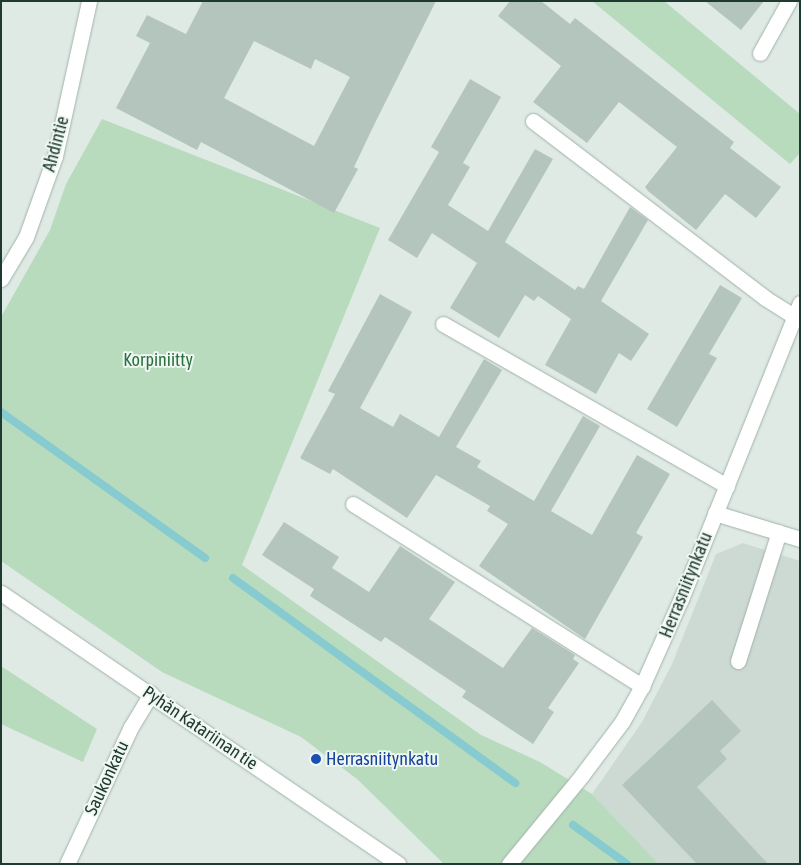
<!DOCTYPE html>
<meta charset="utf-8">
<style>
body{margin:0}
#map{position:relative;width:801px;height:865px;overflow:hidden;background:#dfeae4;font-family:"Asap Condensed",sans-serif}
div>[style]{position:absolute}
.built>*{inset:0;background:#cddad3}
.green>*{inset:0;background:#b8dbbe}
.stream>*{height:8px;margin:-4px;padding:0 4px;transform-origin:4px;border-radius:4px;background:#87cacf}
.building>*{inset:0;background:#b4c5bd}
.roads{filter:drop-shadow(0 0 1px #a2b2ab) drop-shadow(0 0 1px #a2b2ab)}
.minor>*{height:15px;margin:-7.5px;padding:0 7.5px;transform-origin:7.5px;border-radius:7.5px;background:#fff}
.dots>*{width:14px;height:14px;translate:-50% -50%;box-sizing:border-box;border:2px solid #eff7f2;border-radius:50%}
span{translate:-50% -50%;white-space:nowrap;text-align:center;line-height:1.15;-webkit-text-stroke:4px #eff7f2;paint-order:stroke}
.street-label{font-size:18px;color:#203a31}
.park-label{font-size:18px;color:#2b6f40}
.transit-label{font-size:18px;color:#164399}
.left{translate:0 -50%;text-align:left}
.frame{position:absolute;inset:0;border:2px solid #203a31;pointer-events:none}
</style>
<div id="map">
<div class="built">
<div style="clip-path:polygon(743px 543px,800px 561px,800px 864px,659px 864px,592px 794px,642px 722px,672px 664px,716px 554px)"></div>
</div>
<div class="green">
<div style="clip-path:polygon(592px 1px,664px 1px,800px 114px,800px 153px,790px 164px)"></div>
<div style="clip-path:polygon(102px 119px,380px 228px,242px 565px,481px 735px,540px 762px,592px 794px,659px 864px,444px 864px,357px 779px,301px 737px,162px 672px,1px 561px,1px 317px,50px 230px,66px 184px)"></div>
<div style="clip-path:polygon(1px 666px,97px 729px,83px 762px,1px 724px)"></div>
</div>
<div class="stream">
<div style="left:1px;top:412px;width:251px;rotate:35.6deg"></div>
<div style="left:233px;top:578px;width:349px;rotate:36deg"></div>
<div style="left:573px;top:825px;width:67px;rotate:35.8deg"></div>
</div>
<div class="building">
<div style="clip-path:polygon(evenodd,203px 1px,436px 1px,375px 123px,354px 167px,358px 169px,334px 213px,201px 142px,197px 150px,116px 108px,150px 43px,136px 36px,147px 15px,186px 34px,203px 1px,254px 41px,311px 69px,315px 59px,350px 77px,314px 146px,224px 98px,254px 41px)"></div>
<div style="clip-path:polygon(510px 1px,541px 1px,570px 24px,575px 18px,734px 142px,730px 148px,781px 187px,756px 218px,725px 194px,696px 230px,648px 191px,645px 187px,677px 147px,619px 102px,587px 143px,533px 102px,561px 66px,498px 16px)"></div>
<div style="clip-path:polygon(705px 1px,764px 1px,741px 30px)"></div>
<div style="clip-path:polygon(470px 79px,501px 97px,463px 163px,470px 167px,448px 205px,488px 231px,535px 149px,553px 159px,505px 242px,575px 290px,578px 286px,584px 289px,630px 207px,648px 220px,601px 301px,649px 334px,631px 361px,619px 353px,596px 394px,545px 365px,571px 319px,538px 296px,534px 301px,525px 295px,499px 338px,450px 308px,477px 263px,432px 233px,417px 258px,388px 240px,439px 152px,431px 147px)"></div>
<div style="clip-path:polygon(720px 285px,742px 298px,709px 354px,717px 358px,677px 427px,647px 409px)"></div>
<div style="clip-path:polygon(380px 294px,412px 312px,360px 408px,393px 427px,400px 414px,439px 437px,484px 359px,502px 370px,456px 447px,481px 461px,477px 467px,534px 501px,583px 416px,600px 426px,551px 511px,592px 535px,637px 455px,670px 474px,636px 533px,643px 537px,585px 639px,479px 566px,508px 524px,487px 511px,490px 506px,436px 475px,407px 518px,333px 469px,330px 474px,300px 458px,335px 394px,328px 391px)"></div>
<div style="clip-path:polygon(284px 522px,339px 557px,332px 568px,369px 592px,400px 546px,455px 582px,429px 619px,503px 668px,532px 628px,575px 655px,573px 659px,579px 663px,548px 708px,554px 712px,533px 744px,462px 697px,466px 691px,385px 637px,381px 642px,310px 596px,314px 589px,262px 555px)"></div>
<div style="clip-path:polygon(712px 700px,741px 731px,720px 751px,727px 759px,697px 787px,768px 864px,697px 864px,622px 785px)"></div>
</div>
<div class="roads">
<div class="minor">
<div style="left:760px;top:53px;width:60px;rotate:-60.9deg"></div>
<div style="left:533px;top:121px;width:292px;rotate:37.3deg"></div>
<div style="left:765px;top:298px;width:34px;rotate:32deg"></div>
<div style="left:1px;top:279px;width:49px;rotate:-59.2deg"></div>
<div style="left:26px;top:237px;width:86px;rotate:-70.3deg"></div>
<div style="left:55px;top:156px;width:159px;rotate:-77.6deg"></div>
<div style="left:443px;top:324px;width:327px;rotate:29.7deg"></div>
<div style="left:353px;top:504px;width:342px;rotate:32.2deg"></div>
<div style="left:715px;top:513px;width:89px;rotate:17deg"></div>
<div style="left:1px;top:593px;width:481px;rotate:34.3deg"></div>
<div style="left:738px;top:661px;width:135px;rotate:-72.4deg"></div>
<div style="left:67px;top:864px;width:151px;rotate:-65deg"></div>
<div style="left:131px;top:727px;width:39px;rotate:-59deg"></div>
<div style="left:509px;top:864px;width:115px;rotate:-50.6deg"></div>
<div style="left:582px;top:775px;width:66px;rotate:-53deg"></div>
<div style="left:622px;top:722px;width:41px;rotate:-60.9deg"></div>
<div style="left:642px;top:686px;width:95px;rotate:-65.9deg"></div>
<div style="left:681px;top:599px;width:319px;rotate:-68.1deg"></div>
</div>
</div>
<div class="dots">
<div style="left:316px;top:759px;background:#1a4fb4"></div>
</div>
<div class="street-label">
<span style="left:56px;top:144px;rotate:-75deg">Ahdintie</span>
<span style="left:686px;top:585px;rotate:-68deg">Herrasniitynkatu</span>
<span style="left:200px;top:728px;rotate:34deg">Pyhän Katariinan tie</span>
<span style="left:107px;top:778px;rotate:-65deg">Saukonkatu</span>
</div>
<div class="park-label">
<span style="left:158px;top:360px">Korpiniitty</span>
</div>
<div class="transit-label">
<span class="left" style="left:326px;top:759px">Herrasniitynkatu</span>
</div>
<div class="frame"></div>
</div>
